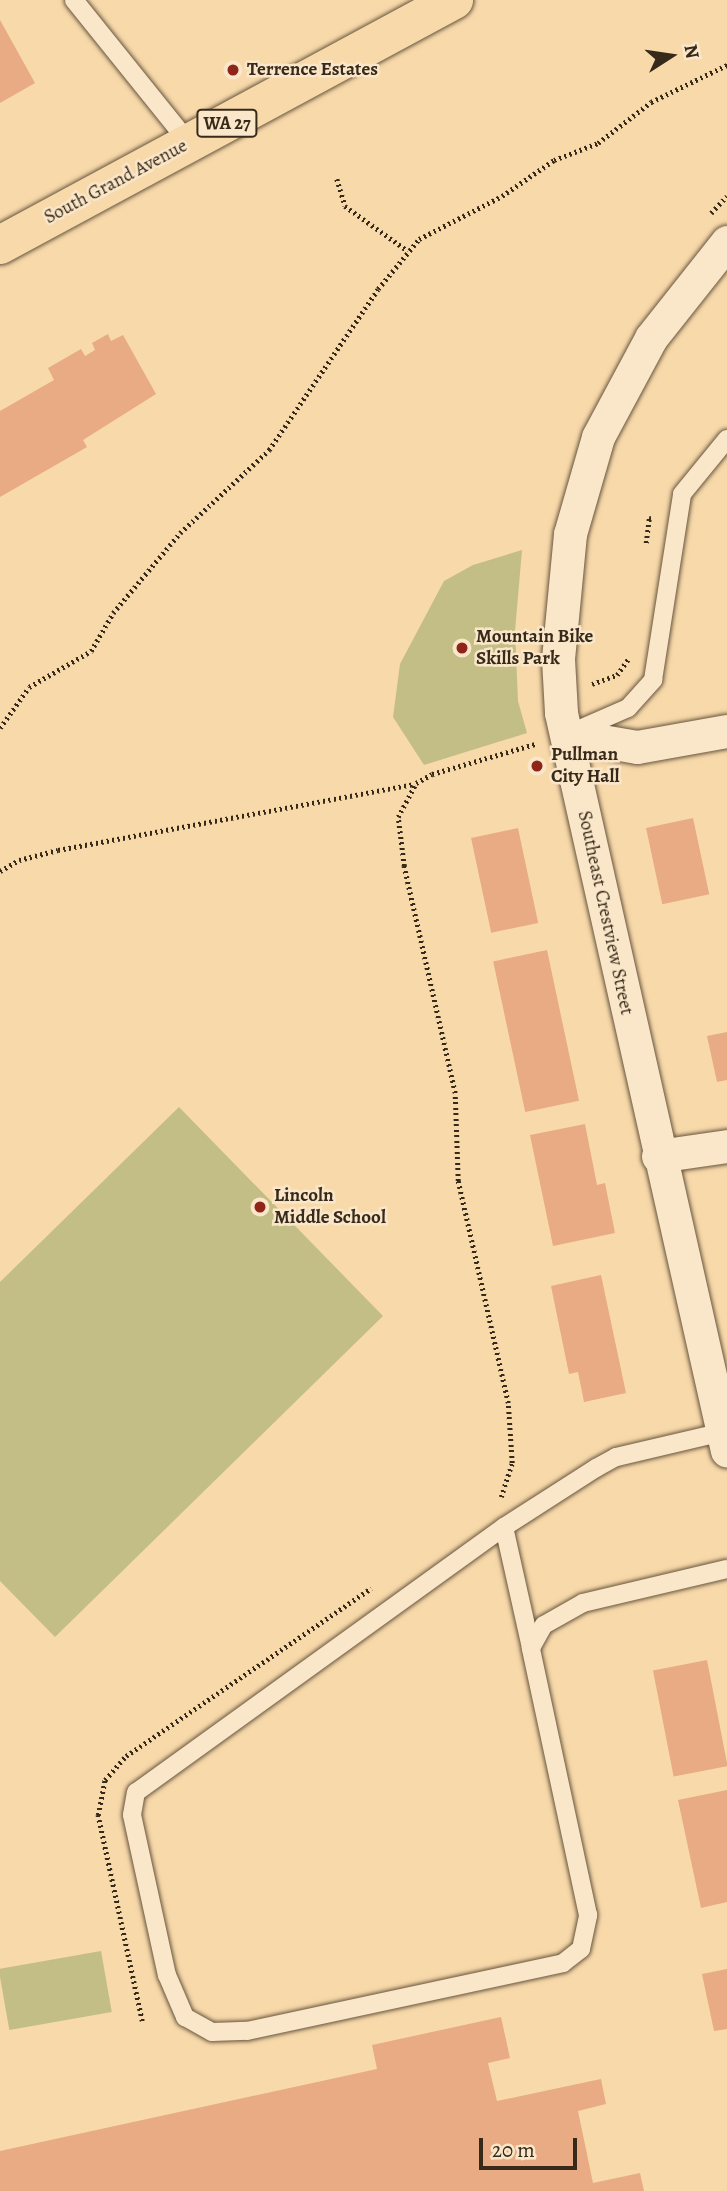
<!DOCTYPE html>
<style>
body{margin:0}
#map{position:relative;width:727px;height:2191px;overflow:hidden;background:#f8d9aa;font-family:Alegreya,serif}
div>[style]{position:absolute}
.green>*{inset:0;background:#c3be85;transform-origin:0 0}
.building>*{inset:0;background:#e8ab83;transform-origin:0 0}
.path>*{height:4.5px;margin-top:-2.25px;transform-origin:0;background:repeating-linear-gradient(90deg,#372a1a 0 2px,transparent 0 5.5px)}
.roads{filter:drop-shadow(0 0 2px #67563e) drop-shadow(0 0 2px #67563e)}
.lane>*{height:18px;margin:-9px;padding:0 9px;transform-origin:9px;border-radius:9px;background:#fae6c8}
.street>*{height:33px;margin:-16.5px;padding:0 16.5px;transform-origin:16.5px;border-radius:16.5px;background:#fae6c8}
.primary>*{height:38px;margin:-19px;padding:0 19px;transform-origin:19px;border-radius:19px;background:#f8d9aa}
.dots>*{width:19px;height:19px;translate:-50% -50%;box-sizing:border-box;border:4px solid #fae6c8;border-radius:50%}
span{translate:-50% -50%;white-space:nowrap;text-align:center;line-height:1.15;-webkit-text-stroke:5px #fae6c8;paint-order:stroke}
.shield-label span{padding:2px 5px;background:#fae6c8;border:2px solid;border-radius:5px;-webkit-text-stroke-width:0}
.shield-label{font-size:18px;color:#372a1a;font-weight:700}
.poi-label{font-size:19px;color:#372a1a;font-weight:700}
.left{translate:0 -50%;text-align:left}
.street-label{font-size:19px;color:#372a1a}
.north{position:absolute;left:636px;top:21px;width:70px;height:70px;-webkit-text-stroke:5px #fae6c8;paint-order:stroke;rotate:78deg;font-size:19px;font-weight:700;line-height:28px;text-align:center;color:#372a1a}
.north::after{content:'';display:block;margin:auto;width:24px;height:32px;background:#372a1a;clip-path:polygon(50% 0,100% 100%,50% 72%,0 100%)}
.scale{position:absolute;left:479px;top:2138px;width:98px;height:32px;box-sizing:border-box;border:4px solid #372a1a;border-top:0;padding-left:9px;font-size:21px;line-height:24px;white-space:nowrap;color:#372a1a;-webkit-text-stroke:5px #fae6c8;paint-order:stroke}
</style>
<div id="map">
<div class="green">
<div style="clip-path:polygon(522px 550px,515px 631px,518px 701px,527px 733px,424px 765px,393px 717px,400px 664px,444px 581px,473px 565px)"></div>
<div style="clip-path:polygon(179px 1107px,383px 1316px,55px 1637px,0 1581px,0 1282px)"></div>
<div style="left:101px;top:1951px;width:62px;height:104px;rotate:80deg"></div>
</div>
<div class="building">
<div style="clip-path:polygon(0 20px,35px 83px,0 103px)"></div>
<div style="clip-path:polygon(108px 334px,111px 341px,123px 335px,156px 394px,83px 440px,87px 447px,0 497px,0 411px,54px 380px,48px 368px,81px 349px,85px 356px,95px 350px,92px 343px)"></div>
<div style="left:693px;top:818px;width:78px;height:48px;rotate:78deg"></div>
<div style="left:518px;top:828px;width:97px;height:48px;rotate:78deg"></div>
<div style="left:547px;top:950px;width:154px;height:55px;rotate:78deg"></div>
<div style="clip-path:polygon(727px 1032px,727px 1080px,717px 1082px,707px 1036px)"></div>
<div style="clip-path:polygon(585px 1124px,597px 1185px,605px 1183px,615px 1233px,553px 1246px,530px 1135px)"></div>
<div style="clip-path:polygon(601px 1275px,626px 1393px,584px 1402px,578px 1372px,569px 1374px,551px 1286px)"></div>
<div style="left:707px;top:1660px;width:108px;height:55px;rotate:79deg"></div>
<div style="clip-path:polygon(727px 1790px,727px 1902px,701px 1908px,678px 1800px)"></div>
<div style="clip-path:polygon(727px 1969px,727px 2029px,714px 2031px,702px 1974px)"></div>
<div style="clip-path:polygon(501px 2017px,510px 2058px,488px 2063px,497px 2101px,601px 2079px,606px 2104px,578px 2111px,593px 2183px,640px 2173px,644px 2191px,0 2191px,0 2151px,377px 2069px,372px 2045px)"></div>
</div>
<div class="path">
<div style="left:337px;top:179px;width:28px;rotate:73deg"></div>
<div style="left:345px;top:206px;width:77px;rotate:35.5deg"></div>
<div style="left:711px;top:213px;width:23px;rotate:-47deg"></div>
<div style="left:646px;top:543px;width:25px;rotate:-83deg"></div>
<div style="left:649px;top:518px;width:5px;rotate:11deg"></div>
<div style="left:592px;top:684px;width:27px;rotate:-20deg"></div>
<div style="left:617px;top:675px;width:21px;rotate:-55deg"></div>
<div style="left:0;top:728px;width:50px;rotate:-54.7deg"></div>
<div style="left:29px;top:687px;width:72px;rotate:-30.1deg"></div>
<div style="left:91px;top:651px;width:44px;rotate:-59.9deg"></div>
<div style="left:113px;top:613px;width:104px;rotate:-50.1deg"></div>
<div style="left:180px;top:533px;width:122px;rotate:-43deg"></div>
<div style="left:269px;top:450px;width:194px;rotate:-55.9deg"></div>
<div style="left:378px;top:289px;width:65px;rotate:-50.6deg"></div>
<div style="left:419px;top:239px;width:93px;rotate:-27.4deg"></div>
<div style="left:502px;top:196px;width:63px;rotate:-34.7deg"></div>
<div style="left:554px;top:160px;width:47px;rotate:-21.1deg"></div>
<div style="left:598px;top:143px;width:67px;rotate:-37.7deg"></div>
<div style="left:651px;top:102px;width:85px;rotate:-26deg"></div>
<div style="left:0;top:871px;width:22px;rotate:-30deg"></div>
<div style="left:19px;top:860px;width:40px;rotate:-14.4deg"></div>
<div style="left:58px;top:850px;width:363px;rotate:-10.5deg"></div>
<div style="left:501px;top:1497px;width:36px;rotate:-72deg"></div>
<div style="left:512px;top:1463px;width:60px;rotate:-93.8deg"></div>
<div style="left:508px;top:1403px;width:228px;rotate:-102.7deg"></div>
<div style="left:458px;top:1181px;width:88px;rotate:-92deg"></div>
<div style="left:455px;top:1093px;width:233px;rotate:-102.7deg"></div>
<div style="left:404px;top:866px;width:49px;rotate:-97deg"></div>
<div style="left:398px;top:817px;width:38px;rotate:-62deg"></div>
<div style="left:416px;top:783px;width:18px;rotate:-29deg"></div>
<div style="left:432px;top:774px;width:107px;rotate:-16.2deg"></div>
<div style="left:142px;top:2021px;width:211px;rotate:-102.1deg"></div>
<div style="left:98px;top:1815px;width:36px;rotate:-79deg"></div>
<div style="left:105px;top:1780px;width:32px;rotate:-49deg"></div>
<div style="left:126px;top:1756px;width:297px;rotate:-34.4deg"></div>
</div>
<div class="roads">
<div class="lane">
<div style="left:74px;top:0;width:184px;rotate:51.2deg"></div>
<div style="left:573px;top:732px;width:60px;rotate:-23.6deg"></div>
<div style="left:628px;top:708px;width:38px;rotate:-48deg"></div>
<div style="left:653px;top:680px;width:188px;rotate:-81.1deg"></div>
<div style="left:682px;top:494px;width:71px;rotate:-50.7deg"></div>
<div style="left:723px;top:1432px;width:110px;rotate:166.8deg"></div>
<div style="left:616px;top:1457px;width:23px;rotate:151deg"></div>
<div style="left:596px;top:1468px;width:109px;rotate:147.3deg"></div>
<div style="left:504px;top:1527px;width:453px;rotate:144.2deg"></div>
<div style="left:136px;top:1792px;width:23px;rotate:100deg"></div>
<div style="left:132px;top:1815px;width:164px;rotate:77.7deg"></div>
<div style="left:167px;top:1975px;width:46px;rotate:66.8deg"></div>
<div style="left:185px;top:2017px;width:31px;rotate:29deg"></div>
<div style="left:212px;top:2032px;width:35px;rotate:-2deg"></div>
<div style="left:247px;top:2031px;width:323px;rotate:-12.1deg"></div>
<div style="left:563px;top:1963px;width:23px;rotate:-38deg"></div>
<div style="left:581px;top:1949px;width:35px;rotate:-78deg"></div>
<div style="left:588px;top:1915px;width:273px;rotate:-102.1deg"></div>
<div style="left:531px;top:1648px;width:26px;rotate:-61deg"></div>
<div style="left:544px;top:1625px;width:45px;rotate:-29.4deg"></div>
<div style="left:583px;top:1603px;width:148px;rotate:-13.3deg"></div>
<div style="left:504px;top:1527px;width:124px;rotate:77.4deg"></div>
</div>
<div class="street">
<div style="left:727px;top:242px;width:122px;rotate:128.4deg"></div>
<div style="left:651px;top:338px;width:112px;rotate:118.2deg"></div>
<div style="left:598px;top:437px;width:101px;rotate:106.1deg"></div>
<div style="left:570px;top:534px;width:126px;rotate:95.5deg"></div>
<div style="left:558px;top:659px;width:54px;rotate:86.8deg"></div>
<div style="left:561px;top:713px;width:756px;rotate:77.32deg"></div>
<div style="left:567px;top:735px;width:71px;rotate:9.7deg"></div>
<div style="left:637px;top:747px;width:91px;rotate:-10.1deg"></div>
<div style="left:658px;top:1156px;width:70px;rotate:-8.2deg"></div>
</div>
<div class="primary">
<div style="left:0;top:245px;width:516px;rotate:-28.35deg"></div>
</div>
</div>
<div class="dots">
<div style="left:233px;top:70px;background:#8f2418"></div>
<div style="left:462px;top:648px;background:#8f2418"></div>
<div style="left:537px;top:766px;background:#8f2418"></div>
<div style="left:260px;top:1207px;background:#8f2418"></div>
</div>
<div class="shield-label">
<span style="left:227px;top:123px">WA 27</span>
</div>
<div class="poi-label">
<span class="left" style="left:247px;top:70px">Terrence Estates</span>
<span class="left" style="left:476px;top:648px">Mountain Bike<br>Skills Park</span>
<span class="left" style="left:551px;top:766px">Pullman<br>City Hall</span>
<span class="left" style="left:274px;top:1207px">Lincoln<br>Middle School</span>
</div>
<div class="street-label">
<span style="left:116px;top:182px;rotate:-28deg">South Grand Avenue</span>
<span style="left:605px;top:913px;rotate:78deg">Southeast Crestview Street</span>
</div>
<div class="north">N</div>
<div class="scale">20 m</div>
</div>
